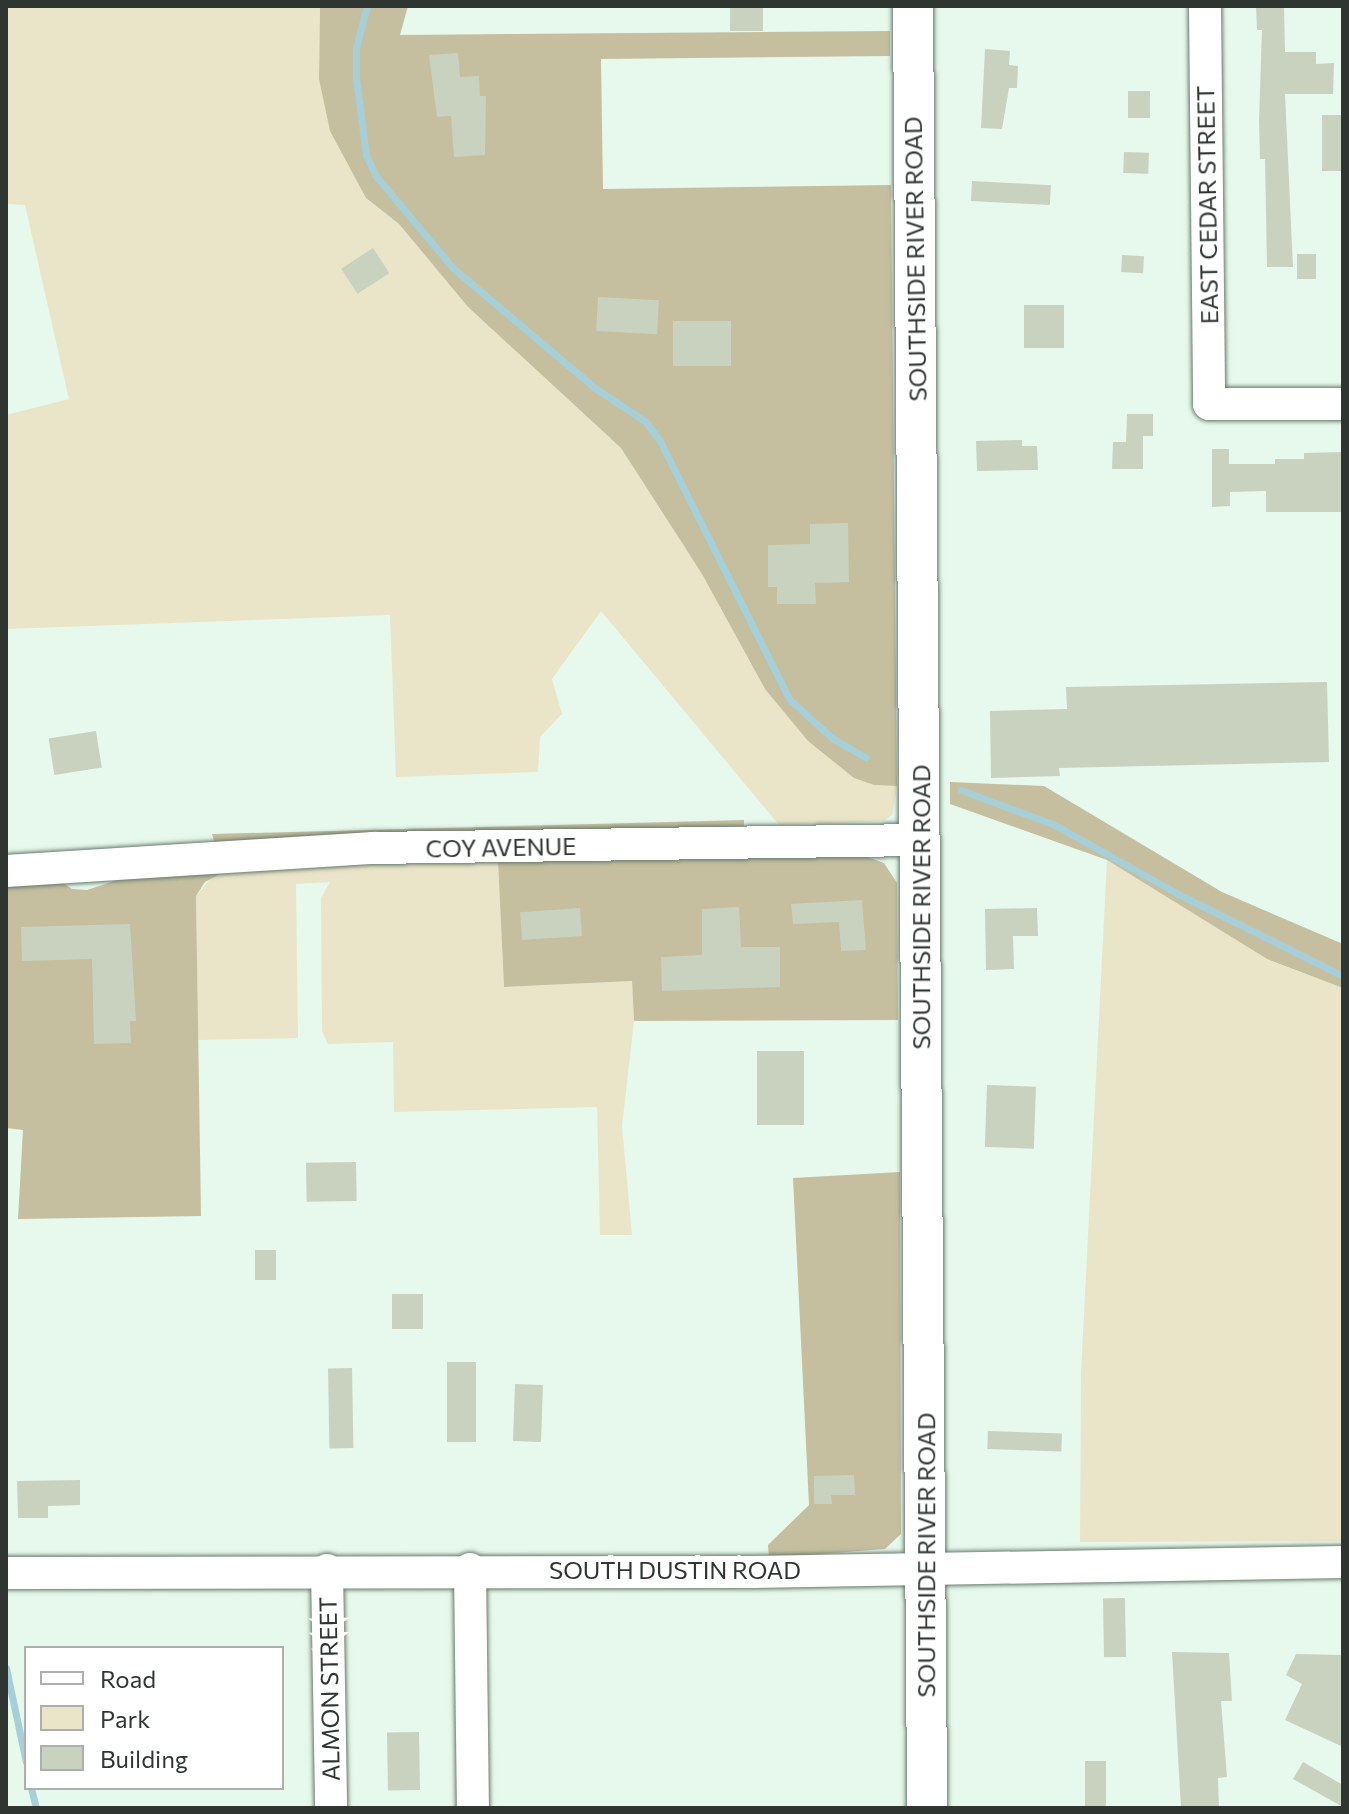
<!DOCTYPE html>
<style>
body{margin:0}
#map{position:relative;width:1349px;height:1814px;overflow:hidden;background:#e6f9ec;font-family:Commissioner,sans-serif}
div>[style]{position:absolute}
.green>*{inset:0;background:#eae5c8}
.forest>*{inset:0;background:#c5bf9f}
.stream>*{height:7px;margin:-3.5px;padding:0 3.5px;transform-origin:3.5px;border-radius:3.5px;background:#a6cfd7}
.building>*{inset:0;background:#c9d2bf;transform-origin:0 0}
.roads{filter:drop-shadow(0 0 2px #697a6e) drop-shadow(0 0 2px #697a6e)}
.minor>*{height:32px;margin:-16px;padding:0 16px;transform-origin:16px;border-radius:16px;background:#fff}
.major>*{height:40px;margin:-20px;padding:0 20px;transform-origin:20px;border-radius:20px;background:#fff}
span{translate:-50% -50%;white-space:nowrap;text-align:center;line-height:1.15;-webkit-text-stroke:8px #fff;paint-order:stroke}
.street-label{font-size:24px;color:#2f3631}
.frame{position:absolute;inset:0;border:8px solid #2f3631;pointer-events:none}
.legend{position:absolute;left:24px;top:1646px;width:260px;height:144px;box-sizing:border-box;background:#fff;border:2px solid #acafad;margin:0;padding:10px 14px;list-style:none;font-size:24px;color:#2f3631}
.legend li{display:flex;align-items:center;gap:16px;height:40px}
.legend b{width:40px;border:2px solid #acafad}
</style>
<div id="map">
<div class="green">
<div style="clip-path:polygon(6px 6px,320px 6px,319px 79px,366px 198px,399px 224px,468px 307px,621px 448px,702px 574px,765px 689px,874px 785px,897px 786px,892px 815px,883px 821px,779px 825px,601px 611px,552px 679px,562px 714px,540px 737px,538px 772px,396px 777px,390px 615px,6px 629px,6px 415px,69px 399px,25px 205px,6px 204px)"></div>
<div style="clip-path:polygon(1107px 860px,1267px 959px,1343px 988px,1343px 1541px,1080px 1542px,1081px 1373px)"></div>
<div style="clip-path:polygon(498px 861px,504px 987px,632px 981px,634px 1021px,622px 1126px,632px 1235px,600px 1235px,597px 1107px,394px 1112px,393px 1042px,328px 1044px,322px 1031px,321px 898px,330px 882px,296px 884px,298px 1038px,198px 1040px,196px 896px,212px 877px,233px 867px)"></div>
</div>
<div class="forest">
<div style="clip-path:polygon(320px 6px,408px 6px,400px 35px,890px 31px,890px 56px,601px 59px,603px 189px,891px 185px,897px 786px,874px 785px,854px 778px,808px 741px,765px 689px,702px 574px,621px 448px,468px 307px,399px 224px,366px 198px,330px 131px,319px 79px)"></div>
<div style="clip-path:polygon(950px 782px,1044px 786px,1222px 892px,1343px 944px,1343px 988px,1267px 959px,1107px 860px,950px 804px)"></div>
<div style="clip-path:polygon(744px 820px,744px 826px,215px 844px,212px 834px)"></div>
<div style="clip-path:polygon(853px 852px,884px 863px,897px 883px,898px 1020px,634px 1021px,632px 981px,504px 987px,498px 861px)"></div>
<div style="clip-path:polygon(233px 867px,205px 882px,196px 896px,201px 1216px,18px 1219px,23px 1130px,6px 1128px,6px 878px,56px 878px,72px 889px,87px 890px,136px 874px)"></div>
<div style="clip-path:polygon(900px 1172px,901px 1534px,885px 1549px,769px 1558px,768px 1545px,809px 1505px,793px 1178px)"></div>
</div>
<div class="stream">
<div style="left:367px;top:6px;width:42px;rotate:105deg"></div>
<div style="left:356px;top:47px;width:32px;rotate:90deg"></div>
<div style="left:356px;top:79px;width:77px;rotate:82.5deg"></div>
<div style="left:366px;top:155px;width:23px;rotate:65deg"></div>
<div style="left:376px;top:176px;width:120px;rotate:50.1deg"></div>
<div style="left:453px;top:268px;width:186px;rotate:40.2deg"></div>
<div style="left:595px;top:388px;width:61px;rotate:33.7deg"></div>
<div style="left:646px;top:422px;width:24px;rotate:54deg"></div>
<div style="left:660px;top:441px;width:288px;rotate:63.4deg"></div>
<div style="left:789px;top:699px;width:58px;rotate:42.2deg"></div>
<div style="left:832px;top:738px;width:39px;rotate:30deg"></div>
<div style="left:961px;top:790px;width:98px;rotate:20.3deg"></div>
<div style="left:1053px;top:824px;width:143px;rotate:29.2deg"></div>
<div style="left:1178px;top:894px;width:184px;rotate:26.4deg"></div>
<div style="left:6px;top:1668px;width:96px;rotate:78deg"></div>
<div style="left:31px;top:1788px;width:21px;rotate:76deg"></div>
</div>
<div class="building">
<div style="left:730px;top:6px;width:33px;height:25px"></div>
<div style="clip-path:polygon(1256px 6px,1284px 6px,1285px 52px,1316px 52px,1316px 64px,1334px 63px,1333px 94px,1285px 94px,1293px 267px,1267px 267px,1265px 159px,1260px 159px,1259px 120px,1262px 30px,1257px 30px)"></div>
<div style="clip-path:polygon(985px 49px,1010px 51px,1009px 65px,1018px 66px,1017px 88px,1009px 88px,1002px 129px,981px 128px)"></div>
<div style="clip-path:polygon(458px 53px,460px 77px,479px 76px,480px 96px,486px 96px,485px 155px,454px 157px,451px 116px,437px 117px,429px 55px)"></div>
<div style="left:1150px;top:91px;width:27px;height:22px;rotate:90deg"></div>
<div style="left:1322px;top:115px;width:21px;height:56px"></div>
<div style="left:1124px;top:152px;width:25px;height:21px;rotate:2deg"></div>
<div style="left:972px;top:181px;width:79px;height:20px;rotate:3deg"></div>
<div style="left:373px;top:248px;width:30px;height:38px;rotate:57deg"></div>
<div style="left:1297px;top:254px;width:19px;height:25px"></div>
<div style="left:1122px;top:255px;width:22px;height:17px;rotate:3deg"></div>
<div style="left:598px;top:297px;width:61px;height:34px;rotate:3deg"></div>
<div style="left:1024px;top:305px;width:40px;height:43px"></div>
<div style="left:673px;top:321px;width:58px;height:45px"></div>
<div style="clip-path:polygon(1127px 414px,1153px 414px,1153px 436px,1143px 436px,1143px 469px,1112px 469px,1113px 442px,1126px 442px)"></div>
<div style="clip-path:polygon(1022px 440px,1022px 446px,1037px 446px,1038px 470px,977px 471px,976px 441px)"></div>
<div style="clip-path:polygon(1212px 449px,1229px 449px,1229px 464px,1275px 464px,1275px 459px,1304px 459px,1304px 453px,1343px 452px,1343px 512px,1266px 512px,1266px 491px,1230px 492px,1230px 506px,1212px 507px)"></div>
<div style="clip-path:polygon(848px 523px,849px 582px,815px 583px,816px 604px,777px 604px,777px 587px,768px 587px,768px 545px,810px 544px,810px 524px)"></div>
<div style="clip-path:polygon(1327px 682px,1329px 762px,1059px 768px,1060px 776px,991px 778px,990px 711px,1067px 709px,1066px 687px)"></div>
<div style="left:96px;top:731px;width:37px;height:48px;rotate:81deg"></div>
<div style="clip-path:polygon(862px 900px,866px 950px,841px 951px,839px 922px,793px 924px,791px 904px)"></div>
<div style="clip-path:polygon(739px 907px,741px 947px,780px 947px,780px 987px,662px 991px,661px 957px,702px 955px,702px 909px)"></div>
<div style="left:580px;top:908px;width:28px;height:60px;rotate:86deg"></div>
<div style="clip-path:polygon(1037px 908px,1038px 936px,1013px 936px,1014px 969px,986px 970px,985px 909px)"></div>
<div style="clip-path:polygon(130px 924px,136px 1021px,130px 1021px,131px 1043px,94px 1044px,92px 959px,22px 961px,21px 927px)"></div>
<div style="left:757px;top:1051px;width:47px;height:74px"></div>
<div style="left:987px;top:1085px;width:49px;height:62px;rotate:2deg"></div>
<div style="left:356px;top:1162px;width:39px;height:50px;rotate:89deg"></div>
<div style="left:255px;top:1250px;width:21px;height:30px"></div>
<div style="left:423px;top:1294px;width:35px;height:31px;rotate:90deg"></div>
<div style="left:447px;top:1362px;width:29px;height:80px"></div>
<div style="left:352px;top:1368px;width:80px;height:24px;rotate:89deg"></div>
<div style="left:515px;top:1384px;width:28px;height:57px;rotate:2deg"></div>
<div style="left:988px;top:1431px;width:74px;height:18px;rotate:2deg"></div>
<div style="clip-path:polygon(854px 1475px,855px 1495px,831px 1495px,832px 1504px,814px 1504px,814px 1476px)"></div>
<div style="clip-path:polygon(80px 1480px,80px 1505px,48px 1506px,48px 1518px,18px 1518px,17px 1481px)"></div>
<div style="left:1125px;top:1598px;width:59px;height:22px;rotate:89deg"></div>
<div style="clip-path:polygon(1172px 1652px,1229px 1653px,1232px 1701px,1221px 1701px,1227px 1777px,1218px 1778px,1219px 1808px,1181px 1808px)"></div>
<div style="clip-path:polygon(1296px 1654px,1343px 1655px,1343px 1747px,1285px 1720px,1302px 1684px,1286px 1675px)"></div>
<div style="left:419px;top:1732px;width:58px;height:32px;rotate:89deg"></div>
<div style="left:1085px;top:1761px;width:21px;height:47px"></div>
<div style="clip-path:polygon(1303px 1762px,1343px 1785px,1343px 1807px,1293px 1779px)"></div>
</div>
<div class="roads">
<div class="minor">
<div style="left:1205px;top:6px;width:398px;rotate:89.4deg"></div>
<div style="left:1209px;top:404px;width:134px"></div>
<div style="left:6px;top:871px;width:368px;rotate:-3.6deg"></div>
<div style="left:373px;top:848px;width:548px;rotate:-0.84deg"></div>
<div style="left:470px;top:1569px;width:239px;rotate:89.3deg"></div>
<div style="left:327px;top:1570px;width:238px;rotate:89deg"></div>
<div style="left:6px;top:1573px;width:746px;rotate:-0.08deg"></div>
<div style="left:752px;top:1572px;width:591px;rotate:-0.97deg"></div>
</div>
<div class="major">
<div style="left:913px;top:6px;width:1802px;rotate:89.55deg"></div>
</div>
</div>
<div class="street-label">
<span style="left:1207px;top:205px;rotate:-91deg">EAST CEDAR STREET</span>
<span style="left:915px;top:259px;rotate:-91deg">SOUTHSIDE RIVER ROAD</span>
<span style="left:501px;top:847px;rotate:-1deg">COY AVENUE</span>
<span style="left:921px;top:907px;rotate:-90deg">SOUTHSIDE RIVER ROAD</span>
<span style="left:926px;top:1555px;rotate:-90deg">SOUTHSIDE RIVER ROAD</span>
<span style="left:675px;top:1570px">SOUTH DUSTIN ROAD</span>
<span style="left:329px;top:1689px;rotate:-91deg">ALMON STREET</span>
</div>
<div class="frame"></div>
<ul class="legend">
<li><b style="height:10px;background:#fff"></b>Road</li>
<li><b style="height:22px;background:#eae5c8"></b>Park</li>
<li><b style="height:22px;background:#c9d2bf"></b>Building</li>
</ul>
</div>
